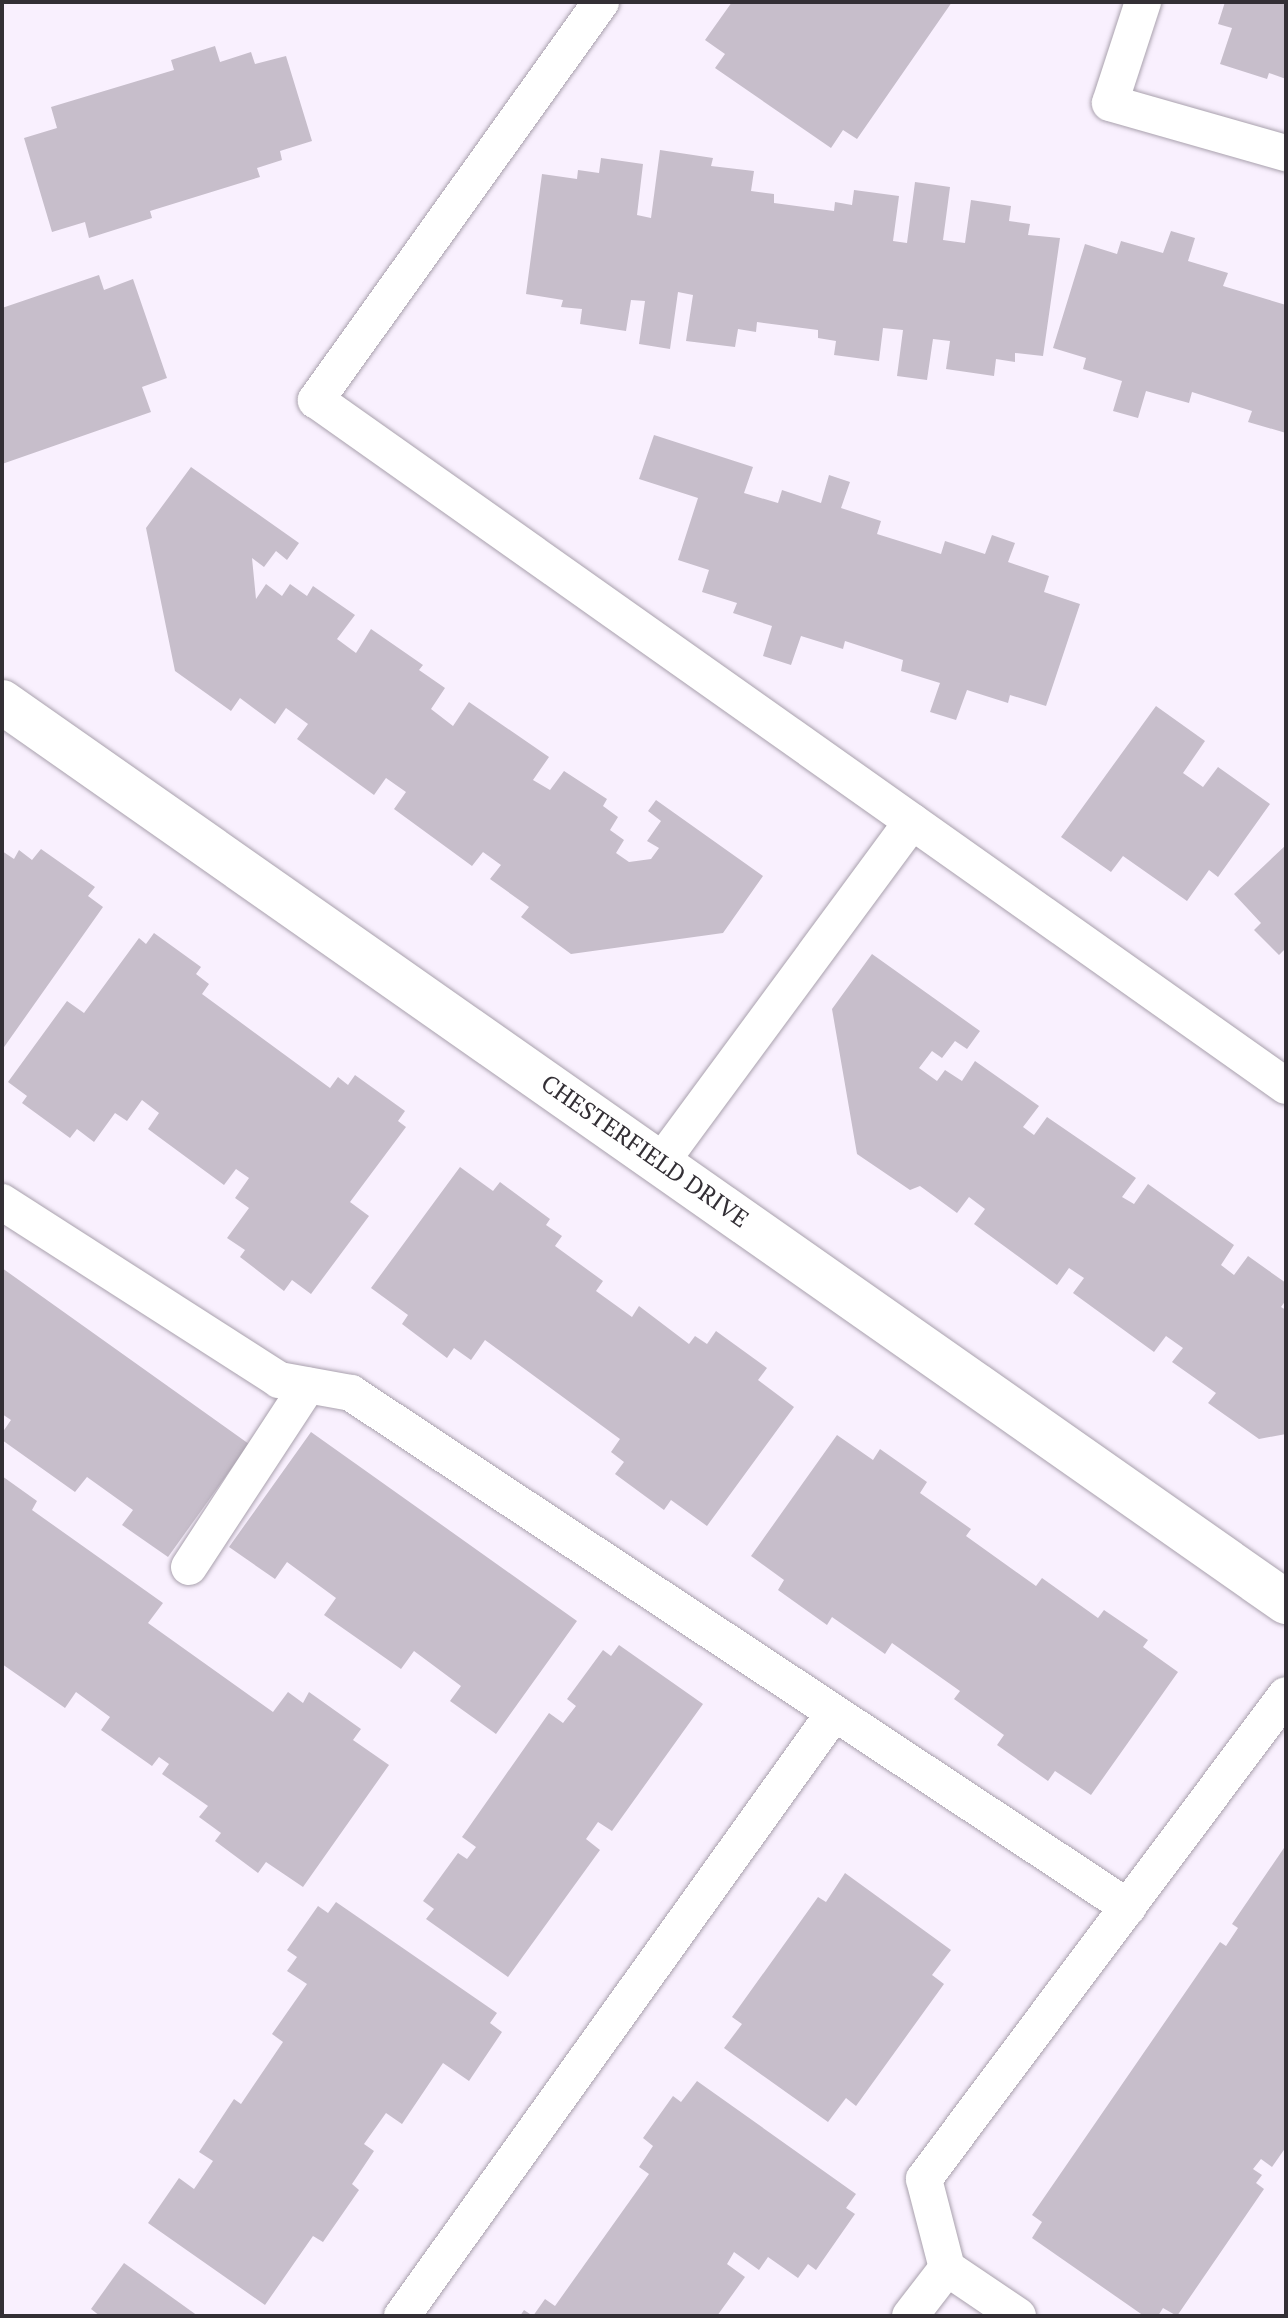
<!DOCTYPE html>
<style>
body{margin:0}
#map{position:relative;width:1288px;height:2318px;overflow:hidden;background:#f9f0fe;font-family:"PT Serif",serif}
div>[style]{position:absolute}
.building>*{inset:0;background:#c7becb}
.roads{filter:drop-shadow(0 0 2px #a9a1ad) drop-shadow(0 0 2px #a9a1ad)}
.service>*{height:36px;margin:-18px;padding:0 18px;transform-origin:18px;border-radius:18px;background:#fff}
.tertiary>*{height:44px;margin:-22px;padding:0 22px;transform-origin:22px;border-radius:22px;background:#fff}
span{translate:-50% -50%;white-space:nowrap;text-align:center;line-height:1.15;-webkit-text-stroke:6px #fff;paint-order:stroke}
.street-label{font-size:24px;color:#332f35}
.frame{position:absolute;inset:0;border:4px solid #332f35;pointer-events:none}
</style>
<div id="map">
<div class="building">
<div style="clip-path:polygon(732px 2px,952px 2px,857px 139px,843px 130px,831px 148px,715px 68px,725px 54px,705px 40px)"></div>
<div style="clip-path:polygon(1225px 2px,1286px 2px,1286px 79px,1269px 73px,1267px 79px,1220px 64px,1232px 28px,1218px 24px)"></div>
<div style="clip-path:polygon(215px 46px,220px 62px,251px 52px,255px 64px,286px 56px,312px 141px,280px 151px,282px 160px,257px 168px,260px 177px,150px 211px,152px 218px,89px 238px,85px 222px,52px 232px,24px 138px,57px 128px,51px 107px,174px 70px,171px 60px)"></div>
<div style="clip-path:polygon(660px 150px,713px 158px,711px 166px,754px 171px,751px 191px,774px 194px,774px 203px,834px 211px,835px 202px,852px 205px,854px 190px,899px 196px,893px 241px,907px 243px,915px 182px,950px 187px,943px 240px,965px 243px,971px 200px,1011px 206px,1009px 221px,1030px 224px,1028px 235px,1060px 238px,1043px 356px,1015px 353px,1015px 362px,996px 359px,994px 376px,946px 369px,950px 341px,933px 339px,927px 380px,897px 376px,903px 330px,883px 328px,879px 361px,834px 355px,836px 341px,818px 338px,818px 330px,757px 322px,756px 332px,738px 329px,735px 347px,686px 341px,693px 295px,678px 292px,670px 349px,639px 344px,645px 301px,631px 300px,626px 331px,580px 324px,582px 309px,561px 307px,563px 300px,526px 294px,542px 174px,577px 179px,578px 170px,599px 173px,601px 158px,643px 164px,637px 215px,651px 218px)"></div>
<div style="clip-path:polygon(1171px 231px,1195px 238px,1188px 261px,1228px 273px,1223px 286px,1286px 305px,1286px 433px,1248px 422px,1252px 411px,1192px 392px,1189px 403px,1146px 391px,1138px 418px,1113px 411px,1122px 381px,1083px 369px,1086px 358px,1053px 348px,1085px 244px,1117px 254px,1121px 241px,1163px 253px)"></div>
<div style="clip-path:polygon(99px 275px,104px 290px,133px 279px,167px 378px,142px 387px,151px 412px,2px 464px,2px 308px)"></div>
<div style="clip-path:polygon(654px 435px,753px 467px,744px 493px,778px 503px,782px 490px,821px 503px,829px 475px,850px 482px,841px 508px,881px 521px,877px 534px,941px 554px,945px 541px,985px 554px,992px 535px,1015px 543px,1008px 562px,1049px 576px,1044px 592px,1080px 604px,1046px 706px,1010px 695px,1008px 703px,967px 690px,956px 720px,930px 712px,940px 683px,901px 671px,903px 660px,845px 641px,843px 649px,801px 636px,791px 665px,763px 656px,772px 626px,733px 613px,737px 603px,702px 592px,709px 570px,678px 560px,698px 498px,639px 479px)"></div>
<div style="clip-path:polygon(191px 467px,299px 543px,287px 560px,276px 551px,264px 567px,252px 558px,256px 599px,266px 584px,282px 596px,290px 584px,307px 596px,313px 586px,355px 615px,337px 639px,356px 653px,371px 629px,423px 665px,419px 670px,445px 688px,431px 709px,453px 726px,469px 702px,549px 757px,533px 780px,550px 790px,564px 771px,607px 799px,603px 806px,618px 817px,610px 830px,624px 840px,616px 853px,629px 862px,651px 859px,659px 848px,647px 841px,661px 821px,648px 811px,656px 800px,763px 876px,723px 933px,571px 954px,521px 917px,529px 907px,490px 879px,501px 865px,483px 852px,472px 866px,394px 809px,406px 792px,386px 778px,374px 795px,297px 739px,308px 724px,286px 708px,275px 724px,240px 698px,231px 711px,175px 671px,146px 528px)"></div>
<div style="clip-path:polygon(1156px 706px,1205px 741px,1183px 773px,1203px 787px,1218px 767px,1270px 804px,1218px 877px,1209px 870px,1187px 901px,1123px 856px,1111px 872px,1061px 837px)"></div>
<div style="clip-path:polygon(1286px 845px,1286px 948px,1279px 955px,1254px 930px,1261px 923px,1234px 894px)"></div>
<div style="clip-path:polygon(41px 849px,95px 887px,88px 896px,103px 907px,2px 1050px,2px 851px,14px 859px,19px 850px,32px 860px)"></div>
<div style="clip-path:polygon(154px 933px,201px 967px,196px 974px,209px 984px,202px 994px,330px 1088px,338px 1077px,348px 1085px,355px 1075px,405px 1111px,398px 1121px,406px 1127px,350px 1202px,369px 1216px,311px 1294px,292px 1280px,284px 1291px,240px 1257px,245px 1250px,227px 1238px,249px 1208px,235px 1198px,249px 1178px,236px 1169px,224px 1185px,148px 1129px,159px 1113px,142px 1100px,127px 1121px,115px 1113px,94px 1142px,77px 1129px,70px 1138px,22px 1103px,27px 1096px,8px 1082px,67px 1001px,84px 1013px,139px 938px,146px 944px)"></div>
<div style="clip-path:polygon(872px 954px,980px 1031px,967px 1049px,955px 1041px,942px 1058px,932px 1051px,919px 1068px,937px 1081px,945px 1070px,962px 1081px,975px 1061px,1039px 1106px,1023px 1127px,1034px 1135px,1047px 1117px,1136px 1178px,1122px 1197px,1134px 1204px,1148px 1184px,1234px 1245px,1221px 1265px,1234px 1275px,1248px 1256px,1286px 1283px,1286px 1300px,1281px 1307px,1286px 1310px,1286px 1434px,1259px 1439px,1208px 1403px,1216px 1393px,1172px 1362px,1183px 1348px,1166px 1336px,1154px 1352px,1073px 1293px,1084px 1278px,1069px 1268px,1057px 1285px,974px 1224px,985px 1209px,969px 1197px,957px 1213px,920px 1186px,910px 1190px,857px 1154px,832px 1009px)"></div>
<div style="clip-path:polygon(460px 1167px,493px 1191px,500px 1182px,550px 1219px,546px 1225px,562px 1236px,555px 1246px,603px 1281px,596px 1291px,632px 1317px,639px 1306px,689px 1344px,695px 1336px,707px 1344px,716px 1331px,767px 1368px,758px 1380px,794px 1407px,707px 1526px,671px 1500px,664px 1510px,615px 1474px,624px 1462px,611px 1452px,620px 1439px,485px 1340px,471px 1360px,454px 1348px,447px 1358px,402px 1324px,408px 1315px,371px 1288px)"></div>
<div style="clip-path:polygon(2px 1268px,249px 1444px,168px 1557px,122px 1525px,133px 1510px,87px 1477px,75px 1492px,2px 1440px,2px 1433px,11px 1420px,2px 1414px)"></div>
<div style="clip-path:polygon(311px 1432px,577px 1621px,496px 1734px,450px 1701px,461px 1686px,414px 1651px,401px 1669px,324px 1615px,336px 1598px,287px 1562px,275px 1579px,229px 1547px)"></div>
<div style="clip-path:polygon(837px 1435px,873px 1460px,880px 1449px,927px 1482px,920px 1493px,971px 1529px,966px 1536px,1036px 1586px,1042px 1578px,1098px 1618px,1104px 1610px,1148px 1640px,1143px 1647px,1178px 1672px,1091px 1795px,1055px 1771px,1048px 1781px,997px 1745px,1004px 1735px,954px 1699px,960px 1691px,892px 1643px,885px 1654px,832px 1617px,827px 1625px,778px 1590px,784px 1580px,751px 1556px)"></div>
<div style="clip-path:polygon(2px 1476px,37px 1501px,32px 1510px,163px 1603px,148px 1623px,273px 1712px,288px 1692px,303px 1703px,309px 1692px,361px 1729px,353px 1740px,389px 1765px,303px 1887px,266px 1862px,258px 1873px,215px 1841px,221px 1833px,199px 1817px,208px 1806px,162px 1774px,169px 1764px,159px 1757px,152px 1766px,101px 1730px,110px 1717px,76px 1692px,65px 1708px,2px 1664px)"></div>
<div style="clip-path:polygon(619px 1645px,703px 1704px,612px 1831px,598px 1822px,586px 1839px,600px 1850px,508px 1977px,426px 1919px,434px 1909px,423px 1901px,458px 1853px,467px 1859px,476px 1847px,462px 1837px,549px 1713px,563px 1723px,576px 1706px,567px 1699px,603px 1650px,611px 1656px)"></div>
<div style="clip-path:polygon(1286px 1845px,1286px 2147px,1272px 2167px,1261px 2159px,1253px 2169px,1262px 2175px,1256px 2183px,1264px 2189px,1177px 2316px,1163px 2308px,1158px 2316px,1144px 2316px,1032px 2238px,1042px 2222px,1032px 2215px,1220px 1942px,1226px 1946px,1238px 1928px,1232px 1924px)"></div>
<div style="clip-path:polygon(845px 1873px,951px 1950px,932px 1975px,944px 1984px,856px 2106px,846px 2098px,828px 2122px,724px 2048px,742px 2024px,732px 2017px,818px 1897px,826px 1902px)"></div>
<div style="clip-path:polygon(336px 1902px,497px 2013px,490px 2023px,502px 2032px,469px 2081px,443px 2063px,402px 2124px,386px 2113px,364px 2144px,374px 2151px,352px 2184px,359px 2190px,323px 2242px,313px 2236px,265px 2305px,148px 2223px,179px 2178px,194px 2189px,213px 2161px,199px 2152px,234px 2099px,241px 2104px,283px 2042px,272px 2034px,307px 1984px,287px 1971px,297px 1957px,287px 1950px,318px 1906px,328px 1913px)"></div>
<div style="clip-path:polygon(697px 2081px,856px 2194px,846px 2208px,855px 2214px,816px 2270px,808px 2264px,798px 2278px,768px 2257px,759px 2270px,734px 2252px,727px 2264px,745px 2277px,717px 2316px,520px 2316px,524px 2310px,533px 2316px,545px 2299px,555px 2306px,649px 2174px,639px 2167px,653px 2146px,643px 2138px,673px 2096px,681px 2102px)"></div>
<div style="clip-path:polygon(124px 2263px,198px 2316px,100px 2316px,91px 2309px)"></div>
</div>
<div class="roads">
<div class="service">
<div style="left:601px;top:2px;width:490px;rotate:125.6deg"></div>
<div style="left:316px;top:400px;width:1188px;rotate:35.27deg"></div>
<div style="left:1143px;top:2px;width:106px;rotate:108.1deg"></div>
<div style="left:1110px;top:103px;width:183px;rotate:15.9deg"></div>
<div style="left:661px;top:1162px;width:423px;rotate:-53.6deg"></div>
<div style="left:2px;top:1202px;width:329px;rotate:32.7deg"></div>
<div style="left:279px;top:1380px;width:73px;rotate:10.2deg"></div>
<div style="left:351px;top:1393px;width:932px;rotate:33.49deg"></div>
<div style="left:189px;top:1567px;width:217px;rotate:-56.8deg"></div>
<div style="left:402px;top:2316px;width:742px;rotate:-54.38deg"></div>
<div style="left:910px;top:2316px;width:61px;rotate:-52.4deg"></div>
<div style="left:1018px;top:2316px;width:86px;rotate:-145.9deg"></div>
<div style="left:947px;top:2268px;width:92px;rotate:-104.5deg"></div>
<div style="left:924px;top:2179px;width:604px;rotate:-53.21deg"></div>
</div>
<div class="tertiary">
<div style="left:2px;top:702px;width:1568px;rotate:35.03deg"></div>
</div>
</div>
<div class="street-label">
<span style="left:645px;top:1151px;rotate:35deg">CHESTERFIELD DRIVE</span>
</div>
<div class="frame"></div>
</div>
